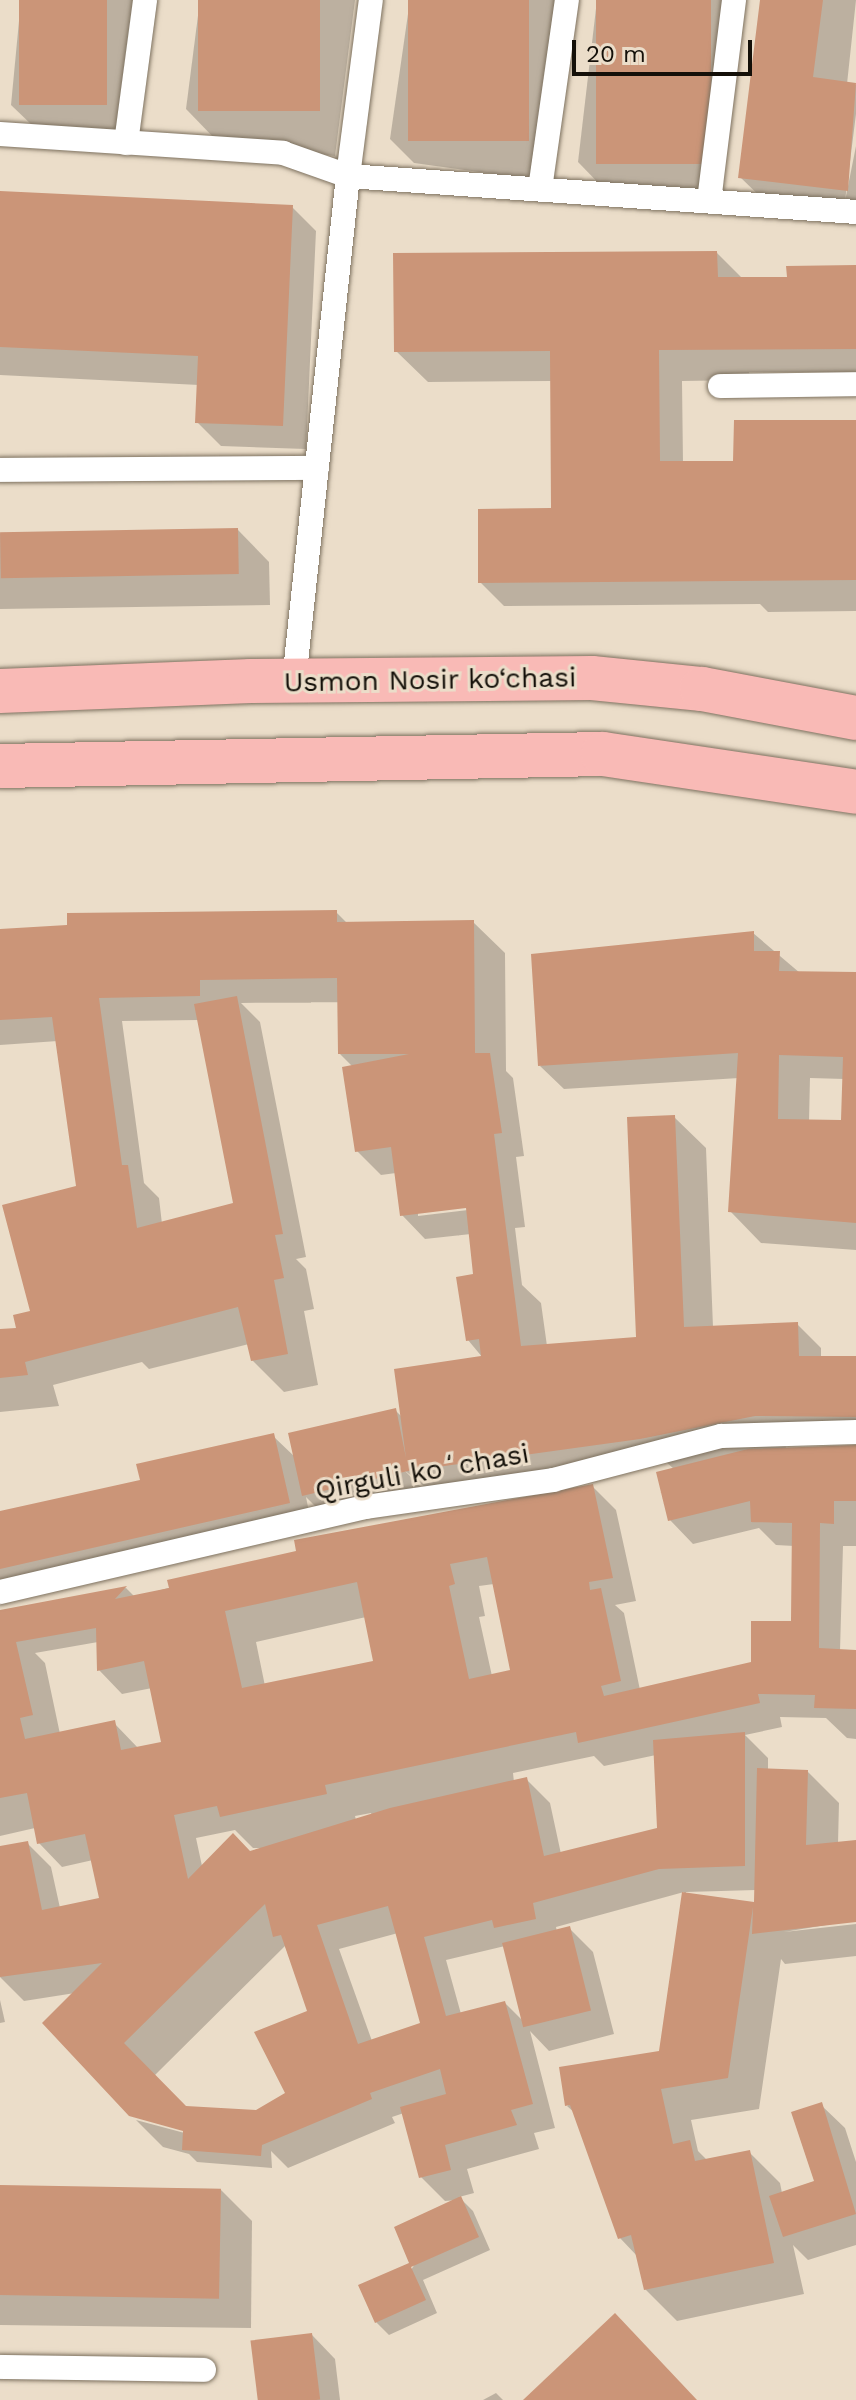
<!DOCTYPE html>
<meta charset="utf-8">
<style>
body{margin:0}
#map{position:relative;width:856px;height:2400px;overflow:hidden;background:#ebddc9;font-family:"Work Sans",sans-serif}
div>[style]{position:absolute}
.shadow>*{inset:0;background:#0003}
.building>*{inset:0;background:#cb9578;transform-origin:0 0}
.roads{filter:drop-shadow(0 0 2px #7d715f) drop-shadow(0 0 2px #7d715f)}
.service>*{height:24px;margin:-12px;padding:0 12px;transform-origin:12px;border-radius:12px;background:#fff}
.primary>*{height:44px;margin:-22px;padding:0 22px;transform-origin:22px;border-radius:22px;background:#f9bab6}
span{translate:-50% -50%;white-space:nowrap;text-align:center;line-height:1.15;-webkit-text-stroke:6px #ebddc9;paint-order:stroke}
.street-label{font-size:28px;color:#141009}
.scale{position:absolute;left:572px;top:40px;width:180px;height:36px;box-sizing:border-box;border:4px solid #141009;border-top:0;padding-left:10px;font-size:24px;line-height:28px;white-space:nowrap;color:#141009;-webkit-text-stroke:6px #ebddc9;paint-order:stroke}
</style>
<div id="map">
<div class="shadow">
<div style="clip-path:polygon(21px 0,133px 0,120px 136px,35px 128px,11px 105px)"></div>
<div style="clip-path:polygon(200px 0,355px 0,335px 156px,217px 141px,186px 109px)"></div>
<div style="clip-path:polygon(410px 0,555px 0,530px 179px,414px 163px,390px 139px)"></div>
<div style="clip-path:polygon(597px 0,737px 0,713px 199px,609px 194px,578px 162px)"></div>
<div style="clip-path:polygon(762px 0,856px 0,847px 84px,856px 85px,856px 114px,845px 201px,856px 146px,856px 219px,772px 208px,740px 177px)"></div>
<div style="clip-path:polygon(0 193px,292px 207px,316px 231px,306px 449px,221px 446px,197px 422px,199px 385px,0 375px)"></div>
<div style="clip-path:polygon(717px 253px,743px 279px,789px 279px,856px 267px,856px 372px,749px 372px,749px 380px,682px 381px,683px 463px,733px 463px,856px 422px,856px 611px,768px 612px,760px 604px,504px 606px,480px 582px,553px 510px,552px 381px,428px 382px,396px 351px)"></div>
<div style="clip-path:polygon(238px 530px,269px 562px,270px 605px,0 609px,0 534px)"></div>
<div style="clip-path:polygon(evenodd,336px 912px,348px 924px,473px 922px,505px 953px,506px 1071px,513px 1078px,524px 1156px,516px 1157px,525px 1227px,515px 1228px,522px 1285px,541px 1303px,547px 1346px,638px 1342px,674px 1117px,706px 1148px,713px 1327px,797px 1324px,821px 1348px,821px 1358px,856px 1358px,856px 1439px,785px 1439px,786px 1449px,856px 1447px,856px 1546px,843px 1546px,840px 1651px,856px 1652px,856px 1739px,847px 1738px,826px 1718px,780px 1717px,782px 1727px,745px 1735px,768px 1758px,768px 1770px,808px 1772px,839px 1803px,838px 1844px,856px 1842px,856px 1920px,784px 1932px,856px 1924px,856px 1956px,785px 1964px,781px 1959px,759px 2109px,691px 2120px,698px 2151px,708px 2161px,749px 2152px,780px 2183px,782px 2193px,816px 2182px,821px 2105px,845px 2128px,856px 2162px,856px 2245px,808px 2260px,793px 2245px,804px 2294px,677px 2321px,645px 2289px,638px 2257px,620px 2238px,576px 2114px,567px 2106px,661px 2053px,684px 1892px,556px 1927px,557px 1932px,569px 1928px,593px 1952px,614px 2034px,549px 2051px,530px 2031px,555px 2128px,534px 2133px,539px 2149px,467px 2169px,474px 2193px,459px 2197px,473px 2211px,490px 2250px,423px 2280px,437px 2313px,389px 2335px,376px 2322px,458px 2200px,445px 2201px,421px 2177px,404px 2113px,392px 2117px,395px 2123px,288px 2168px,271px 2151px,272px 2168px,197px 2162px,189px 2154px,163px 2147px,136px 2120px,192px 2135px,75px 1993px,24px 2001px,0 1977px,0 1848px,27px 1843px,51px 1867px,60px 1908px,101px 1899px,93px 1860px,62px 1867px,39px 1843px,35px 1828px,0 1836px,0 1614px,126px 1588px,135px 1597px,299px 1553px,296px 1542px,592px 1486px,616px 1510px,636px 1601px,615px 1605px,624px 1613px,640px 1690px,753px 1664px,793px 1623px,794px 1546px,776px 1545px,759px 1528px,693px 1544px,670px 1520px,674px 1469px,666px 1462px,442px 1501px,403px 1469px,429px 1495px,328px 1519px,306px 1497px,312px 1527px,0 1588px,0 1513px,142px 1481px,273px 1436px,296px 1458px,395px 1410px,403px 1418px,483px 1358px,468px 1340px,478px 1276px,471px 1234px,425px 1239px,402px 1215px,396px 1173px,381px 1175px,357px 1151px,353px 1067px,340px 1054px,340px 1002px,241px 1003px,260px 1022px,306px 1257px,296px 1259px,306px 1269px,314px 1309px,304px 1311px,318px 1385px,284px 1392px,252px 1360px,249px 1344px,149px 1369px,142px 1362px,53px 1385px,59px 1406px,0 1412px,0 1331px,18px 1329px,32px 1312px,82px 1195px,58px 1041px,0 1045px,0 931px,336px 912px,199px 1020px,235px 1204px,162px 1224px,159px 1198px,144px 1183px,122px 1021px,199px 1020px,336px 912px,468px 1206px,468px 1210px,418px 1216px,418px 1212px,468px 1206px,336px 912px,494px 1584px,513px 1672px,492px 1676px,479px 1617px,485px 1616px,479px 1586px,494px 1584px,336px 912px,366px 1617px,376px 1662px,265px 1686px,256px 1642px,366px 1617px,336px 912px,98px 1642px,99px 1670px,122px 1694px,152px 1688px,163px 1743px,139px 1749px,114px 1723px,60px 1734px,45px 1663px,35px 1653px,98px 1642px,336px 912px,656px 1755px,659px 1830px,561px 1854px,550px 1803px,526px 1779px,514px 1782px,513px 1773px,594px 1756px,604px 1766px,656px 1755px,336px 912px,371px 1813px,372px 1816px,356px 1820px,355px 1816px,371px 1813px,336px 912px,235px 1830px,253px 1848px,265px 1848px,202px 1866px,196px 1838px,235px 1830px,336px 912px,756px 1890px,756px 1905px,686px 1894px,686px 1892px,756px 1890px,336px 912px,398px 1933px,423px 2024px,372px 2041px,339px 1949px,398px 1933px,336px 912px,285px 1946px,310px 2012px,288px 2094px,257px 2112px,186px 2108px,154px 2076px,285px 1946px,336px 912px,505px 1946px,524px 2022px,505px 2003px,461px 2014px,446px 1960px,505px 1946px)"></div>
<div style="clip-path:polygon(evenodd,753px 933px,800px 973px,856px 974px,856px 1250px,761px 1243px,730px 1211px,739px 1078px,564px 1089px,540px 1066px,753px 933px,810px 1078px,844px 1079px,843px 1122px,809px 1122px,810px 1078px)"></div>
<div style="clip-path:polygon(0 2000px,5px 2022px,0 2023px)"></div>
<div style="clip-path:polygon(0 2187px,220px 2189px,252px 2221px,251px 2328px,0 2325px)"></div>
<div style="clip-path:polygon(312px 2335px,335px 2359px,340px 2400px,260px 2400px)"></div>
<div style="clip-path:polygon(496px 2393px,503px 2400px,483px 2400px)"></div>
</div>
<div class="building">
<div style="left:19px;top:0;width:88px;height:105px"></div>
<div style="left:198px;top:0;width:122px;height:111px"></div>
<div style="left:408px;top:0;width:121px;height:141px"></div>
<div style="left:596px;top:0;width:115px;height:164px"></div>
<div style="clip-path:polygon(760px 0,823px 0,813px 77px,856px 83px,848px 191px,738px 178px)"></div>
<div style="clip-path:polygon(0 191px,293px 205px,283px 426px,195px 423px,198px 356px,0 347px)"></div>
<div style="clip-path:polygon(717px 251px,718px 277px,787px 277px,786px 266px,856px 265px,856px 349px,659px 350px,660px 461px,733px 461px,734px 420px,856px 420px,856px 580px,478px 583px,478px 509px,551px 508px,550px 351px,394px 352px,393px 253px)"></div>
<div style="left:238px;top:528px;width:46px;height:238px;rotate:89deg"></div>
<div style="clip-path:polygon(337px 910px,337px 922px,474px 920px,475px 1053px,490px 1053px,502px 1133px,494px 1134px,521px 1346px,636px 1337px,627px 1117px,675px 1115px,684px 1327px,798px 1322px,799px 1356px,856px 1356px,856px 1417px,755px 1416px,640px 1439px,408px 1471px,302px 1496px,288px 1433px,396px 1408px,406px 1458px,394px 1369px,481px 1356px,479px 1339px,466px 1341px,456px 1277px,473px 1274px,466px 1208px,400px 1216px,391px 1147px,355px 1152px,342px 1067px,409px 1054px,338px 1054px,337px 978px,200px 980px,200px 996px,99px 998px,122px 1165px,128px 1165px,137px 1228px,233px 1203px,194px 1004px,237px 996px,283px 1234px,275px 1235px,284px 1278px,274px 1280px,288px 1354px,251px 1361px,238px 1307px,25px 1362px,28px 1375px,0 1378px,0 1329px,16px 1328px,13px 1315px,30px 1311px,2px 1205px,76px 1186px,52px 1017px,0 1020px,0 929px,67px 925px,67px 913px)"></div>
<div style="clip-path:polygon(evenodd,754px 931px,754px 951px,780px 951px,779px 971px,856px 972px,856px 1223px,728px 1212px,738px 1053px,538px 1066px,531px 954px,754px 931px,779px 1055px,843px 1057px,841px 1120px,778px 1119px,779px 1055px)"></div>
<div style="clip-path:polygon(274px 1433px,290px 1503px,0 1569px,0 1511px,140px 1480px,136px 1464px)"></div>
<div style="clip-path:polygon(evenodd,856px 1445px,856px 1501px,834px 1501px,834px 1524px,820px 1523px,819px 1648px,856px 1650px,856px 1709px,814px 1708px,815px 1695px,758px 1694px,760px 1703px,578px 1743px,576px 1732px,325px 1785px,327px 1794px,220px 1817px,217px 1806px,174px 1815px,188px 1879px,233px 1833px,250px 1851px,390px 1808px,527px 1777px,544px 1856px,657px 1828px,653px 1740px,745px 1732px,745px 1866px,659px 1869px,533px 1903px,536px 1919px,494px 1928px,492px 1920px,424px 1937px,446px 2016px,505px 2001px,533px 2104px,511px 2110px,517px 2125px,445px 2145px,451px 2170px,419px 2178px,400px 2107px,446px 2094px,440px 2069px,370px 2093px,372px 2099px,262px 2145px,261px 2156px,182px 2150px,183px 2131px,129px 2116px,42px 2023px,102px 1963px,0 1977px,0 1846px,28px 1841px,42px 1910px,99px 1898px,85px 1834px,37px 1844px,27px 1793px,0 1798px,0 1610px,127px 1586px,115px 1599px,169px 1588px,167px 1580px,296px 1551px,294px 1540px,593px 1484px,613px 1578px,589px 1582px,590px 1590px,601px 1588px,621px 1681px,601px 1686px,604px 1696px,751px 1662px,751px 1621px,791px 1621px,792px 1523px,751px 1522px,750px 1501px,668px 1521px,656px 1472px,748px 1449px,856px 1445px,487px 1557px,510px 1670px,469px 1679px,449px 1586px,455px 1584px,450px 1564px,487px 1557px,856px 1445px,357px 1582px,373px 1661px,242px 1688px,225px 1611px,357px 1582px,856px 1445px,96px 1628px,97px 1671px,144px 1661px,161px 1742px,121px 1750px,115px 1720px,25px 1739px,20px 1718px,33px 1715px,16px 1642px,96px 1628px,856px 1445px,265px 1904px,273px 1937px,281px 1935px,307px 2011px,254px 2032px,285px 2093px,256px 2110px,186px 2106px,124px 2043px,265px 1904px,856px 1445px,388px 1906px,420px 2023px,358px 2044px,317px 1925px,388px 1906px)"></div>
<div style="clip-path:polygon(757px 1768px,808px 1770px,806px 1845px,856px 1840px,856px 1922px,752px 1934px,753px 1907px,728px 2078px,661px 2089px,673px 2144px,690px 2140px,695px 2161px,750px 2150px,774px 2263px,644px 2290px,631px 2235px,618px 2239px,570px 2105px,565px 2106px,559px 2067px,659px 2051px,682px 1892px,754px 1902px)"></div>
<div style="left:570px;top:1926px;width:87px;height:70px;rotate:76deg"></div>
<div style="clip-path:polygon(822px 2102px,856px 2214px,783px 2237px,769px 2196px,814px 2181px,791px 2112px)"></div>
<div style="left:0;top:2185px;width:221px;height:110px;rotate:1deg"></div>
<div style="clip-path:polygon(461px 2196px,479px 2237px,411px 2267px,426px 2300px,375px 2323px,358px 2285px,409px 2263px,394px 2227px)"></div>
<div style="clip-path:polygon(615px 2313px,697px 2400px,523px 2400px)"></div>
<div style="left:312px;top:2333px;width:67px;height:62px;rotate:83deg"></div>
</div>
<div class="roads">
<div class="service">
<div style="left:0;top:134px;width:284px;rotate:3.8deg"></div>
<div style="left:283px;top:153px;width:69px;rotate:19.5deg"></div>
<div style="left:348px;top:176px;width:177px;rotate:-82.6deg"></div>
<div style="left:126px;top:143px;width:144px;rotate:-82.4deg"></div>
<div style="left:540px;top:189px;width:191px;rotate:-81.9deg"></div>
<div style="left:709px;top:201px;width:203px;rotate:-82.9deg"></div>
<div style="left:720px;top:386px;width:136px;rotate:-0.8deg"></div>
<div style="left:0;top:470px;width:317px;rotate:-0.4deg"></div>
<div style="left:294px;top:681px;width:508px;rotate:-83.9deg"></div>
<div style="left:348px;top:176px;width:509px;rotate:4.05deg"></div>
<div style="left:0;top:1592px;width:376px;rotate:-13.1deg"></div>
<div style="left:366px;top:1507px;width:189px;rotate:-8.2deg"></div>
<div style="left:553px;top:1480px;width:174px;rotate:-14.7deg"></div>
<div style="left:721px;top:1436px;width:135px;rotate:-1.7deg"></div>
<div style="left:0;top:2367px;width:204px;rotate:0.8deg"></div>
</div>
<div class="primary">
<div style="left:0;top:691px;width:251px;rotate:-2.3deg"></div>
<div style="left:251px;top:681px;width:341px;rotate:-0.5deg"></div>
<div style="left:592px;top:678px;width:111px;rotate:5.7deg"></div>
<div style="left:702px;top:689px;width:157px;rotate:10.7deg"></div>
<div style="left:0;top:766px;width:603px;rotate:-1.14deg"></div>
<div style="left:603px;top:754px;width:256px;rotate:8.5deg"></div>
</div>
</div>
<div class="street-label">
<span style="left:430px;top:680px;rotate:-1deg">Usmon Nosir ko‘chasi</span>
<span style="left:422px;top:1472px;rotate:-10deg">Qirguli koʻchasi</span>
</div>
<div class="scale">20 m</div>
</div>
